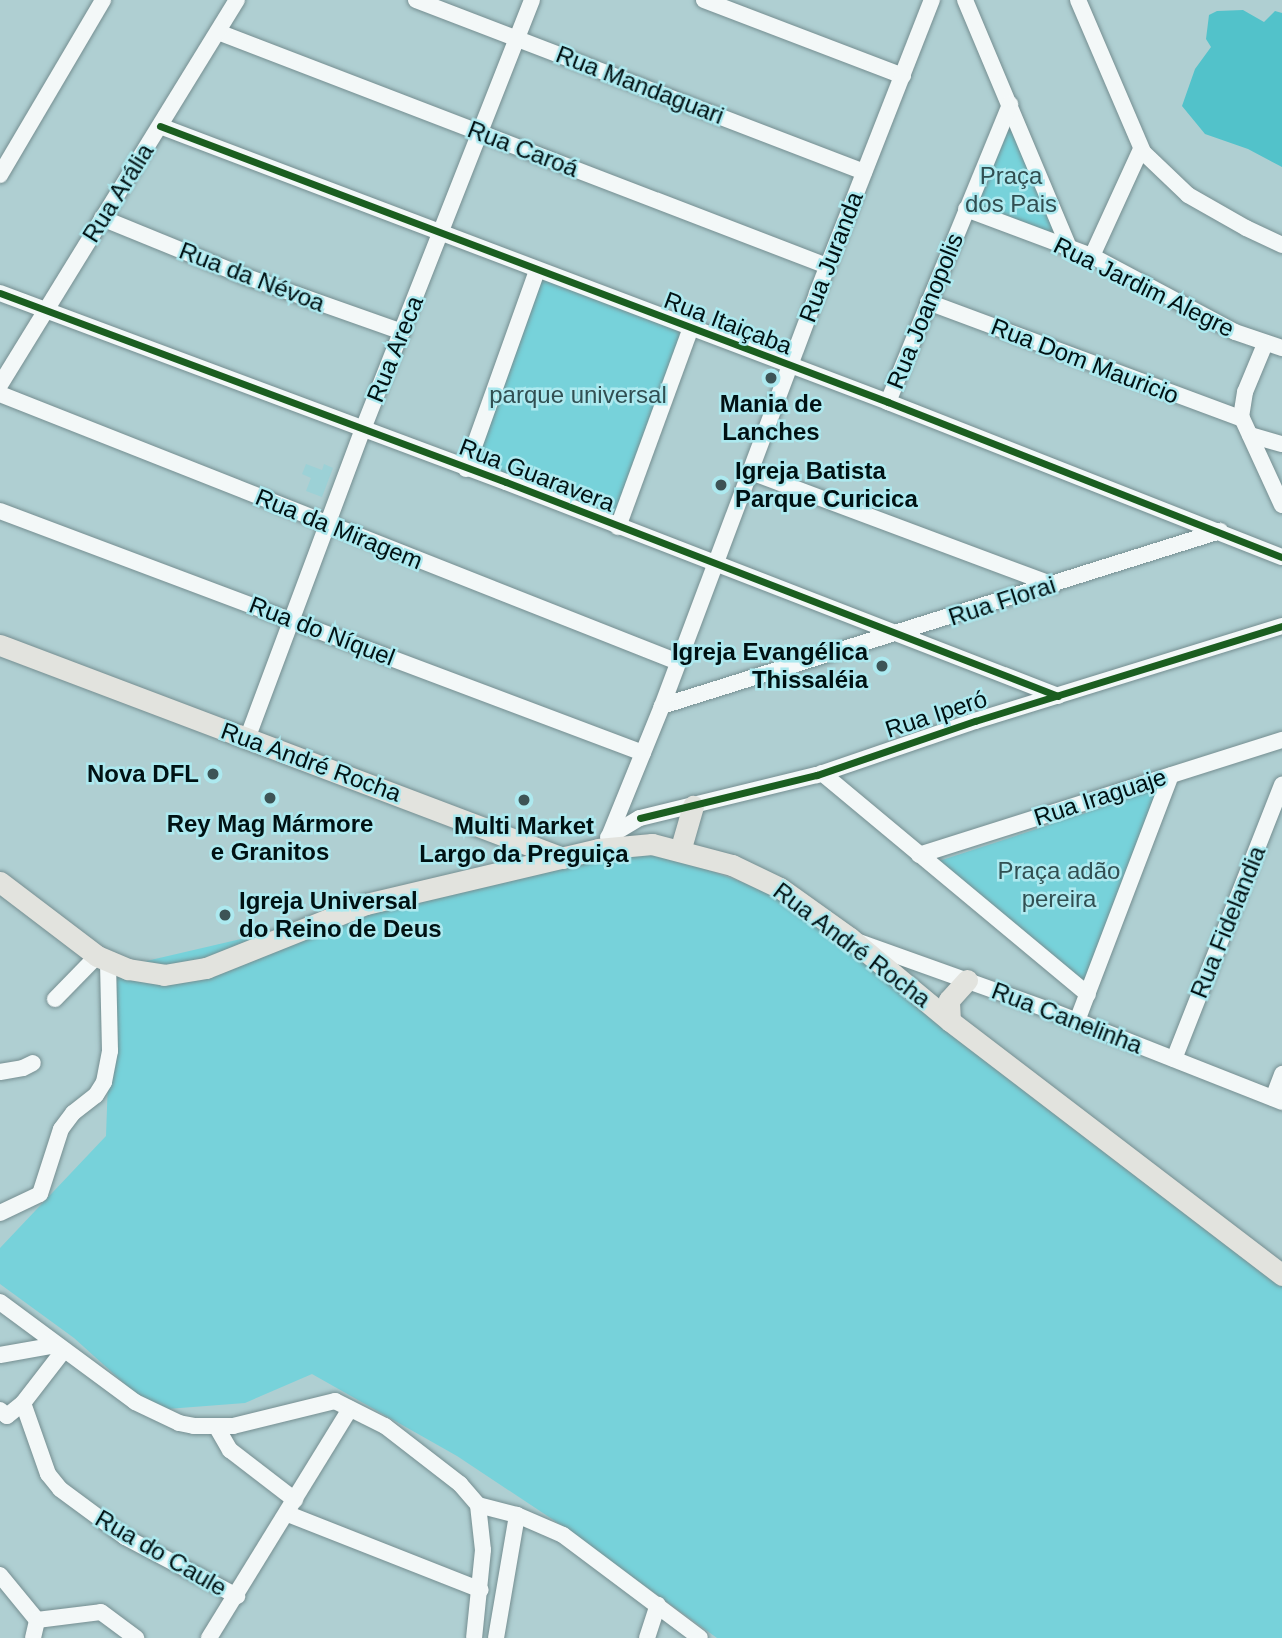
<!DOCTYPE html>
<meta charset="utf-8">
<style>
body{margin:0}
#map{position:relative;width:1282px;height:1638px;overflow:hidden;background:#afcfd2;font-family:Helvetica,sans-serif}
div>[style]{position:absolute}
.built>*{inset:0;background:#9cd1d6}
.green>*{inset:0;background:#77d2da}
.forest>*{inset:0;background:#52c2ca}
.roads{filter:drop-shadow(0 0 2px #758e91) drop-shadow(0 0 2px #758e91)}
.minor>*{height:16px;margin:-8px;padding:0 8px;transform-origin:8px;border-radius:8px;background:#f3f8f8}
.major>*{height:21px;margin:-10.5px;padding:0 10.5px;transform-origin:10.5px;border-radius:10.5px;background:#e2e3de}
.cycleway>*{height:7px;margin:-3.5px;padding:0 3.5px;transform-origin:3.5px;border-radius:3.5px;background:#1b5e20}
.dots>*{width:19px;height:19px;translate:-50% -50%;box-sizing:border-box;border:4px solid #ade9ef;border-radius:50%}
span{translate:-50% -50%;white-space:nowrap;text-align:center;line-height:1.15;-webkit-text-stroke:5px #ade9ef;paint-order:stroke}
.street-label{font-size:24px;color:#001113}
.park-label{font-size:24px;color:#314f52}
.poi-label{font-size:24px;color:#001113;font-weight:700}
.left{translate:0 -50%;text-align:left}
.right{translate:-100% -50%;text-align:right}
</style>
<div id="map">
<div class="built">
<div style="clip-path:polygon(306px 464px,322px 470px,324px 464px,333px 468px,322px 497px,306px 491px,311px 478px,302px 474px)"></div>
</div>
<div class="green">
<div style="clip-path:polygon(1008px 104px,1069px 247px,968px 209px)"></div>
<div style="clip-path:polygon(543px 278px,685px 334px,615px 516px,479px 465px,476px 460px,536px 284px)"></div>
<div style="clip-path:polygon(1162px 788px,1086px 985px,939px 861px)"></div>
<div style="clip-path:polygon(641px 846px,834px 915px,1056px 1105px,1282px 1262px,1282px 1638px,717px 1638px,555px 1521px,457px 1456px,312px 1374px,245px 1403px,154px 1410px,74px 1338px,0 1284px,0 1248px,106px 1136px,112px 969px)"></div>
</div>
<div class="forest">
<div style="clip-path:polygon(1243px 10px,1264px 22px,1275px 11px,1282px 13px,1282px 167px,1248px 149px,1205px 134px,1182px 106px,1195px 69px,1211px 47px,1206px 39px,1209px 15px,1217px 11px)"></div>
</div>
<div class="roads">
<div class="minor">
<div style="left:416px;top:0;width:480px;rotate:21deg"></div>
<div style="left:704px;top:0;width:213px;rotate:20.9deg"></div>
<div style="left:965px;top:0;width:268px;rotate:67.2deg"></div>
<div style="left:1078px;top:0;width:165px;rotate:66.8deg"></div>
<div style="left:1143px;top:152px;width:62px;rotate:43.7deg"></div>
<div style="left:1188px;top:195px;width:67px;rotate:29.6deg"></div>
<div style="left:1246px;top:228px;width:40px;rotate:25deg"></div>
<div style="left:218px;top:32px;width:652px;rotate:21.02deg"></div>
<div style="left:160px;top:126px;width:779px;rotate:20.76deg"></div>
<div style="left:888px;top:402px;width:423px;rotate:21.5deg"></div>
<div style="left:0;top:175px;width:203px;rotate:-59.5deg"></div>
<div style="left:966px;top:209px;width:134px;rotate:20.5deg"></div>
<div style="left:1092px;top:256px;width:162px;rotate:28deg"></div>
<div style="left:1235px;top:332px;width:50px;rotate:18.8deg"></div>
<div style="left:102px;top:218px;width:153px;rotate:22.2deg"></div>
<div style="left:244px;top:276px;width:168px;rotate:19.5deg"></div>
<div style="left:1092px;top:256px;width:118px;rotate:-65.4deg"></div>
<div style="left:0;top:293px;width:540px;rotate:20.48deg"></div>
<div style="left:506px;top:482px;width:592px;rotate:21.19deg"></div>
<div style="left:928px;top:302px;width:335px;rotate:20.4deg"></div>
<div style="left:1265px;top:344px;width:52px;rotate:112.6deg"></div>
<div style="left:1245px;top:392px;width:24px;rotate:99deg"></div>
<div style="left:1241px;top:416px;width:98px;rotate:65.3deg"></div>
<div style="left:0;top:385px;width:452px;rotate:-58.4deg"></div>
<div style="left:0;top:394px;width:729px;rotate:21.57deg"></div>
<div style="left:888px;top:402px;width:322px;rotate:-67.7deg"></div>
<div style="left:1250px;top:435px;width:33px;rotate:16deg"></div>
<div style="left:466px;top:469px;width:210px;rotate:-70.3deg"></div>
<div style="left:751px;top:472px;width:323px;rotate:20.5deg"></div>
<div style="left:0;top:511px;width:687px;rotate:20.62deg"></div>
<div style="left:618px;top:527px;width:212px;rotate:-69.9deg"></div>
<div style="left:662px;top:706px;width:585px;rotate:-17.41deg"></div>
<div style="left:247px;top:739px;width:331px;rotate:-69.5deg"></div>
<div style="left:363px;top:429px;width:461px;rotate:-68.5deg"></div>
<div style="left:822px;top:773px;width:346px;rotate:39.8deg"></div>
<div style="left:610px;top:834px;width:138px;rotate:-67.9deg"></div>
<div style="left:662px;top:706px;width:441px;rotate:-69.4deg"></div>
<div style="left:817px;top:293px;width:315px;rotate:-68.6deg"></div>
<div style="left:608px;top:837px;width:37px;rotate:-31deg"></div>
<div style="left:640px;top:818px;width:182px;rotate:-13.7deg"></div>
<div style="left:817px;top:775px;width:167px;rotate:-18.9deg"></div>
<div style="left:975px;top:721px;width:321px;rotate:-17.2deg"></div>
<div style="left:919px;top:855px;width:381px;rotate:-17.6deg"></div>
<div style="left:859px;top:942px;width:207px;rotate:19.7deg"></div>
<div style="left:1054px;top:1012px;width:245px;rotate:21.5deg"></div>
<div style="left:55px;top:999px;width:60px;rotate:-45.7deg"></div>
<div style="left:1077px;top:1021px;width:263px;rotate:-69.1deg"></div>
<div style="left:1174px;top:1059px;width:295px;rotate:-68.5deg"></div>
<div style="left:0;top:1072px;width:23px;rotate:-10deg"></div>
<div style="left:23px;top:1068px;width:11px;rotate:-27deg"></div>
<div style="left:1273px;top:1098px;width:26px;rotate:-69deg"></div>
<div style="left:0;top:1213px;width:44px;rotate:-25.4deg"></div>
<div style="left:40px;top:1194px;width:68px;rotate:-72.1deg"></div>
<div style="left:61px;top:1129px;width:20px;rotate:-53deg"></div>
<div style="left:73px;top:1113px;width:29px;rotate:-38deg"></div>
<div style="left:96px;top:1095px;width:15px;rotate:-58deg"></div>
<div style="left:104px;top:1082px;width:32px;rotate:-79deg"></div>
<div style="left:110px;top:1051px;width:89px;rotate:-91.3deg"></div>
<div style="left:0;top:1302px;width:168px;rotate:36.5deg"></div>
<div style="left:135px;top:1402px;width:49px;rotate:25.5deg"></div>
<div style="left:179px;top:1423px;width:15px;rotate:11deg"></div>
<div style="left:194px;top:1426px;width:39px"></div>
<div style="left:233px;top:1426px;width:105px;rotate:-13.8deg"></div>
<div style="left:335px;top:1401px;width:56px;rotate:26.6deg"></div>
<div style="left:385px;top:1426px;width:95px;rotate:37.7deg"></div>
<div style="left:460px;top:1484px;width:28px;rotate:49deg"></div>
<div style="left:478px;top:1505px;width:45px;rotate:83.7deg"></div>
<div style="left:483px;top:1550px;width:88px;rotate:95.8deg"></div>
<div style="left:0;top:1355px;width:58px;rotate:-10deg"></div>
<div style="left:23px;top:1403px;width:75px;rotate:70.6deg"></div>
<div style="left:48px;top:1474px;width:19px;rotate:51deg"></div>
<div style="left:60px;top:1489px;width:81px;rotate:36.4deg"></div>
<div style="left:125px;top:1537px;width:127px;rotate:27.8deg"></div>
<div style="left:0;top:1410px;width:9px;rotate:41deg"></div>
<div style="left:7px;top:1416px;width:21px;rotate:-39deg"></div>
<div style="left:23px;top:1403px;width:67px;rotate:-52.3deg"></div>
<div style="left:216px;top:1426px;width:28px;rotate:60deg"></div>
<div style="left:230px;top:1450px;width:82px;rotate:37.6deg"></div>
<div style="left:478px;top:1505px;width:40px;rotate:14.4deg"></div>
<div style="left:517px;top:1515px;width:50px;rotate:23.5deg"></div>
<div style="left:563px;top:1535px;width:171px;rotate:36.9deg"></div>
<div style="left:288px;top:1514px;width:207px;rotate:21.5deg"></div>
<div style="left:0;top:1575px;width:58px;rotate:50.6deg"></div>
<div style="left:37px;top:1620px;width:64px;rotate:-7.1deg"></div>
<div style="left:101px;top:1612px;width:44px;rotate:36.6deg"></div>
<div style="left:33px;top:1638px;width:18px;rotate:-77deg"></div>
<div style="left:209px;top:1638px;width:269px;rotate:-58.4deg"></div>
<div style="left:496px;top:1638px;width:125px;rotate:-80.3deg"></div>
<div style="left:647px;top:1638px;width:35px;rotate:-72deg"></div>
</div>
<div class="major">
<div style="left:0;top:645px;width:602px;rotate:20.72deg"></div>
<div style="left:680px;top:851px;width:47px;rotate:-73.9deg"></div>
<div style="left:0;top:882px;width:122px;rotate:37.3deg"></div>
<div style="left:97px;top:956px;width:34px;rotate:23deg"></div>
<div style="left:128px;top:969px;width:36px;rotate:9deg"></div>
<div style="left:164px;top:975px;width:43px;rotate:-9.5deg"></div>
<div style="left:206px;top:968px;width:172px;rotate:-21.8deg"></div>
<div style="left:366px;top:904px;width:238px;rotate:-13.3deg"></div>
<div style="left:598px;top:849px;width:54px;rotate:-5.3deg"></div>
<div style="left:652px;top:844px;width:83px;rotate:14.7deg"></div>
<div style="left:732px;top:865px;width:53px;rotate:25.6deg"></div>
<div style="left:780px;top:888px;width:86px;rotate:35.5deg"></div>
<div style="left:850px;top:938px;width:130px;rotate:39.7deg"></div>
<div style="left:950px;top:1021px;width:418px;rotate:37.4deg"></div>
<div style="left:950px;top:1021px;width:21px;rotate:-93deg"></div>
<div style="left:949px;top:1000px;width:27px;rotate:-48deg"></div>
</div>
</div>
<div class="cycleway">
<div style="left:160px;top:126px;width:779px;rotate:20.76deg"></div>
<div style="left:888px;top:402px;width:423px;rotate:21.5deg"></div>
<div style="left:0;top:293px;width:540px;rotate:20.48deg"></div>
<div style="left:506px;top:482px;width:592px;rotate:21.19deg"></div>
<div style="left:640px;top:818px;width:182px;rotate:-13.7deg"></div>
<div style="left:817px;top:775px;width:167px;rotate:-18.9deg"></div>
<div style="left:975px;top:721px;width:321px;rotate:-17.2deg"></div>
</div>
<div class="dots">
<div style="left:771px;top:378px;background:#3d5456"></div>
<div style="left:721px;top:485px;background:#3d5456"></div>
<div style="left:882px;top:666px;background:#3d5456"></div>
<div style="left:213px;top:774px;background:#3d5456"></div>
<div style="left:270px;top:798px;background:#3d5456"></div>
<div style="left:524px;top:800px;background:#3d5456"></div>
<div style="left:225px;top:915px;background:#3d5456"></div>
</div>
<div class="street-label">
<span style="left:640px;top:85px;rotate:21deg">Rua Mandaguari</span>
<span style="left:523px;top:149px;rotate:21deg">Rua Caroá</span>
<span style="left:118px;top:193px;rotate:-58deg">Rua Arália</span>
<span style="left:831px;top:257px;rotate:-69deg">Rua Juranda</span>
<span style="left:252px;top:277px;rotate:21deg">Rua da Névoa</span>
<span style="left:1144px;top:287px;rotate:26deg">Rua Jardim Alegre</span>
<span style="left:925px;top:311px;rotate:-68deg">Rua Joanopolis</span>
<span style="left:728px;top:323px;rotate:21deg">Rua Itaiçaba</span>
<span style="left:395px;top:349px;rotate:-68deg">Rua Areca</span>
<span style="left:1085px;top:361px;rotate:21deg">Rua Dom Mauricio</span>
<span style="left:537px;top:475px;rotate:21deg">Rua Guaravera</span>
<span style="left:339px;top:529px;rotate:22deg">Rua da Miragem</span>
<span style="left:1002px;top:601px;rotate:-18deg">Rua Florai</span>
<span style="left:322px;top:631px;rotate:21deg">Rua do Níquel</span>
<span style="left:936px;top:714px;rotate:-18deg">Rua Iperó</span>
<span style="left:311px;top:762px;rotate:20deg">Rua André Rocha</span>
<span style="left:1100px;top:797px;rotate:-18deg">Rua Iraguaje</span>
<span style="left:1228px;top:922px;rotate:-68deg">Rua Fidelandia</span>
<span style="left:852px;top:945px;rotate:37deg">Rua André Rocha</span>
<span style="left:1067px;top:1018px;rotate:21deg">Rua Canelinha</span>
<span style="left:161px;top:1553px;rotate:30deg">Rua do Caule</span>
</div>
<div class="park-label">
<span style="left:1011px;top:190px">Praça<br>dos Pais</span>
<span style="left:578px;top:395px">parque universal</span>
<span style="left:1059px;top:885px">Praça adão<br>pereira</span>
</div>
<div class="poi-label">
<span style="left:771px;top:418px">Mania de<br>Lanches</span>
<span class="left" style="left:735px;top:485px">Igreja Batista<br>Parque Curicica</span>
<span class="right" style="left:868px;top:666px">Igreja Evangélica<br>Thissaléia</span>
<span class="right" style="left:199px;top:774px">Nova DFL</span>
<span style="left:270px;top:838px">Rey Mag Mármore<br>e Granitos</span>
<span style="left:524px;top:840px">Multi Market<br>Largo da Preguiça</span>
<span class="left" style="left:239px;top:915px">Igreja Universal<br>do Reino de Deus</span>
</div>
</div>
